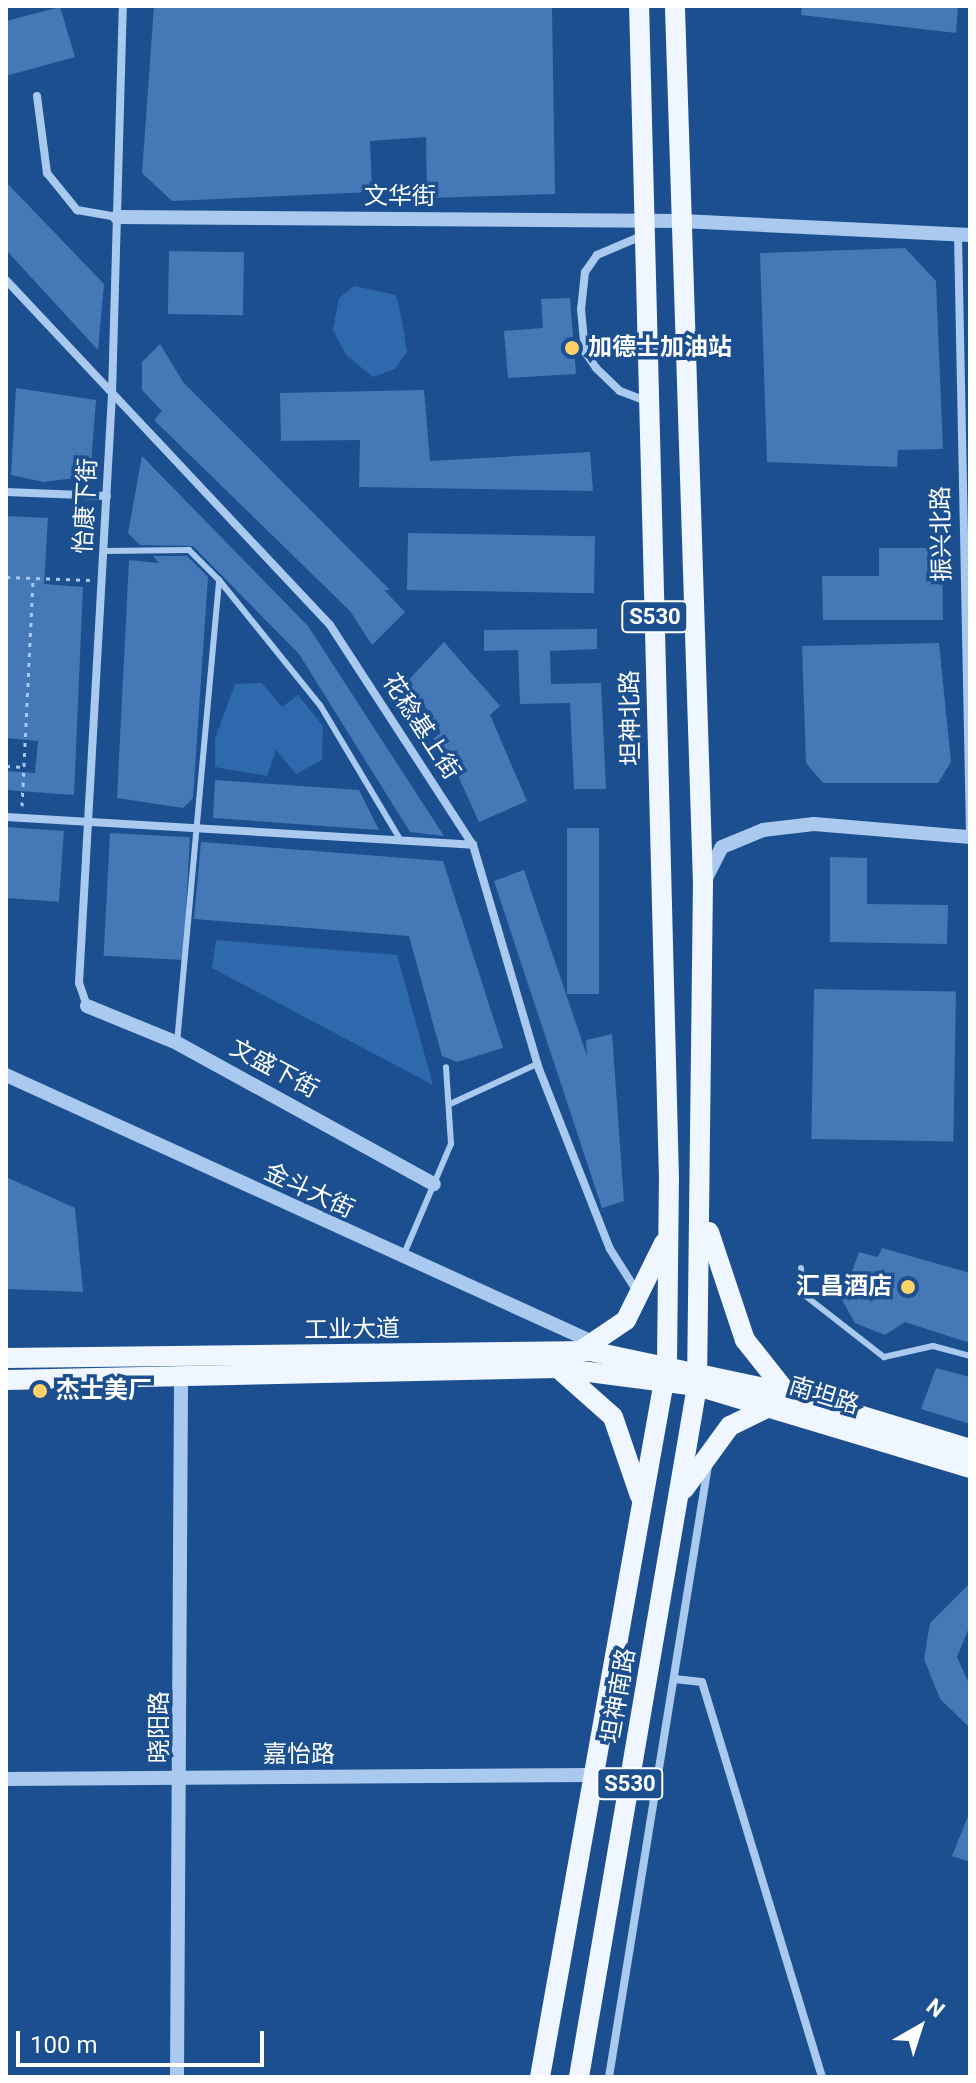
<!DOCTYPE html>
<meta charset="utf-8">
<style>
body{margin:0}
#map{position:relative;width:976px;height:2083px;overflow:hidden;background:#1b4f8f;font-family:Roboto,"Noto Sans SC",sans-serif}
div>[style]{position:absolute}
.green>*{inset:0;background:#2e69ad}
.building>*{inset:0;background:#4478b7;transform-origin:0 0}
.path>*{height:3px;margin-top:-1.5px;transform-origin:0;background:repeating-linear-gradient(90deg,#a9c9ee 0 4px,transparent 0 10px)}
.service>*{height:6px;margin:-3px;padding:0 3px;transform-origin:3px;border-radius:3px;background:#a9c9ee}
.minor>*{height:8px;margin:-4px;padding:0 4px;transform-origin:4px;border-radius:4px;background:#a9c9ee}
.tertiary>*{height:14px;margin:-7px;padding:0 7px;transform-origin:7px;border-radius:7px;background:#a9c9ee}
.primary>*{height:20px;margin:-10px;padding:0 10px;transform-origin:10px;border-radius:10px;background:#f0f6ff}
.dots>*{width:22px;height:22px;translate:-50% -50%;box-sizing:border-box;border:4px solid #1b4f8f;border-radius:50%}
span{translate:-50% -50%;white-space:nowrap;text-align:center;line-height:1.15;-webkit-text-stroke:7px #1b4f8f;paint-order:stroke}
.shield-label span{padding:2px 6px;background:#1b4f8f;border:2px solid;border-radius:6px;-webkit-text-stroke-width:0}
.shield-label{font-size:22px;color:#fff;font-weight:700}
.street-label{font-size:24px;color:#fff}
.poi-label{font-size:24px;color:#fff;font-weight:700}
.left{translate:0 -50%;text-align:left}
.right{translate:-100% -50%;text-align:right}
.frame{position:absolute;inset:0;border:8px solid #fff;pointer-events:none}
.north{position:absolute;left:880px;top:1987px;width:80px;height:80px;-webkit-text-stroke:6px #1b4f8f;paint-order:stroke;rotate:39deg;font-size:22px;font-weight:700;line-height:32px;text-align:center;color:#fff}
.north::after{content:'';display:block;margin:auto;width:28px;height:36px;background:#fff;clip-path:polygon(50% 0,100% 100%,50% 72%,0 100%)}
.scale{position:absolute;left:16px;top:2031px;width:248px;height:36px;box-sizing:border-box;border:4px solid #fff;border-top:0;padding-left:10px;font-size:24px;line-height:28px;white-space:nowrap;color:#fff;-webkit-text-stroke:6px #1b4f8f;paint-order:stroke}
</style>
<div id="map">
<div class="green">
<div style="clip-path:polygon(354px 286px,396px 295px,402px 320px,407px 352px,395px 369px,373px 377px,346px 355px,333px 330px,339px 298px)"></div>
<div style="clip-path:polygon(262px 683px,282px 707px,298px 695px,323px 726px,322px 760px,296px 774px,276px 750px,267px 776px,215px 767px,215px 739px,235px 684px)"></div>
<div style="clip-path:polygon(216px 940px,397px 955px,433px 1085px,212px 968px)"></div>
</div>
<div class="building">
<div style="clip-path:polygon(154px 6px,552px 6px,555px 194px,427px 198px,426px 137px,370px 141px,372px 192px,172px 201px,142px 173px)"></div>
<div style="clip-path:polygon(802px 6px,958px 6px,956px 33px,801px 15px)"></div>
<div style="clip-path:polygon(60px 7px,75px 57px,6px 76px,6px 21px)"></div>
<div style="clip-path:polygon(6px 182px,104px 284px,98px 350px,6px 250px)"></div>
<div style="clip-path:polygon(905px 248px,936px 281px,943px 449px,898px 450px,897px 467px,767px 462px,760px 253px)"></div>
<div style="left:169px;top:251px;width:75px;height:63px;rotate:1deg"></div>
<div style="clip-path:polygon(570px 298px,576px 374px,508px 378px,504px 331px,543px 328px,541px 299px)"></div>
<div style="clip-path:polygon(160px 344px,183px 382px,390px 590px,384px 590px,405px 612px,372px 645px,350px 611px,154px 420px,162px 411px,142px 390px,142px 362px)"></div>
<div style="clip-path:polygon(16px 388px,96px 400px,90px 476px,44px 482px,11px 475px)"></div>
<div style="clip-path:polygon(424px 390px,430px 461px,590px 452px,593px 491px,359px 487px,360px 440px,281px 441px,280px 393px)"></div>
<div style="clip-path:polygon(142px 456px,308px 626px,444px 836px,410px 832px,299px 654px,193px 546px,140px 545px,128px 533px)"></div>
<div style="clip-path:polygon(6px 516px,48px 518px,44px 584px,83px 587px,74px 795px,6px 790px,6px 771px,35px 773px,38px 741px,6px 738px)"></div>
<div style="left:408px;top:533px;width:187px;height:57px;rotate:1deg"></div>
<div style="clip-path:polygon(879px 548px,942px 548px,943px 620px,823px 620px,822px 576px,879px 576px)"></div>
<div style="clip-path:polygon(153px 556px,187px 556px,208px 577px,193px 798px,183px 808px,117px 798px,129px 560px,159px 563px)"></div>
<div style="clip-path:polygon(597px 629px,597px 649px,550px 651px,551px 684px,601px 683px,606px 789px,574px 789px,570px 703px,520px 704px,518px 650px,484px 651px,484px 630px)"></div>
<div style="clip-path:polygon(444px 642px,500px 706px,490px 715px,527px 801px,479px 822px,445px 747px,433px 739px,441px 733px,424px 714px,428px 710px,403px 686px)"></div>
<div style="clip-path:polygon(939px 643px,951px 762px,938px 783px,823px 783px,806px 763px,802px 646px)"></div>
<div style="clip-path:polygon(215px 780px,359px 790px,379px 830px,213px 818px)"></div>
<div style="left:6px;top:827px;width:58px;height:71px;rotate:4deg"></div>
<div style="left:567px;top:828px;width:32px;height:166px"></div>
<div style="left:110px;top:833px;width:80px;height:123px;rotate:3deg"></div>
<div style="clip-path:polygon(201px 842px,443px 861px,503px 1048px,457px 1062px,442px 1056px,409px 936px,194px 919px)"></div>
<div style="clip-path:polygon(830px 857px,867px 858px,867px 904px,948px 905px,947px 944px,830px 942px)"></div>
<div style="clip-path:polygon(524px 870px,587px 1056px,586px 1040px,612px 1034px,624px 1201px,602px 1208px,494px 881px)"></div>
<div style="left:814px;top:989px;width:142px;height:150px;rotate:1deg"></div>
<div style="clip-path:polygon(6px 1177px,75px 1208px,83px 1292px,6px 1289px)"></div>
<div style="clip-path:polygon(882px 1248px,970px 1273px,970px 1343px,905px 1322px,885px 1335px,855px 1323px,842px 1300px,859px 1252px,878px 1257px)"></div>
<div style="clip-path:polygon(936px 1368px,970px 1377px,970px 1424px,921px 1409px)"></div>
<div style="clip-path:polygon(970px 1583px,970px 1625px,957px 1657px,970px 1686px,970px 1728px,940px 1699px,924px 1659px,930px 1623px)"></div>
<div style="clip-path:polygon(970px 1811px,970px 1862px,952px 1856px)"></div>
</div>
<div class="path">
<div style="left:6px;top:577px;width:84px;rotate:2deg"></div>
<div style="left:6px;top:766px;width:18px;rotate:3deg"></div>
<div style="left:22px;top:806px;width:228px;rotate:-87.2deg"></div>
</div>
<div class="service">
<div style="left:104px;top:551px;width:85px;rotate:-0.7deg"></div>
<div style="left:189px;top:550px;width:42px;rotate:45deg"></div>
<div style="left:219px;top:580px;width:161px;rotate:51.1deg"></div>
<div style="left:320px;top:705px;width:158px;rotate:59.2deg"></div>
<div style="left:177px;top:1043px;width:465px;rotate:-84.8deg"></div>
<div style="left:450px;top:1104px;width:96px;rotate:-24.7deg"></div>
<div style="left:404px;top:1254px;width:120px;rotate:-66.9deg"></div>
<div style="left:451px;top:1144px;width:77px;rotate:-93.7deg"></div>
<div style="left:801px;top:1268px;width:26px;rotate:86deg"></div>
<div style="left:803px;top:1294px;width:103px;rotate:37.9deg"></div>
<div style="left:884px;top:1357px;width:50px;rotate:-12.7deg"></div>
<div style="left:933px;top:1346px;width:38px;rotate:15deg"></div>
</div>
<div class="minor">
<div style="left:37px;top:96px;width:78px;rotate:82.6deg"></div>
<div style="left:47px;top:173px;width:48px;rotate:51deg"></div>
<div style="left:77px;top:210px;width:41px;rotate:9.9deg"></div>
<div style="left:644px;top:235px;width:51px;rotate:156.9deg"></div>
<div style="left:597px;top:255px;width:21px;rotate:125deg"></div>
<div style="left:585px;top:272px;width:37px;rotate:96deg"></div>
<div style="left:581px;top:309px;width:43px;rotate:84.7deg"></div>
<div style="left:585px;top:352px;width:19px;rotate:55deg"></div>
<div style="left:596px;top:368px;width:33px;rotate:44deg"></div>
<div style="left:620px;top:391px;width:28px;rotate:21deg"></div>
<div style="left:958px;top:235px;width:597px;rotate:88.85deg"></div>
<div style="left:6px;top:280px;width:473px;rotate:46.8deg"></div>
<div style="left:330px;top:625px;width:262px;rotate:57deg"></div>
<div style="left:473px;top:845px;width:234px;rotate:73.6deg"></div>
<div style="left:539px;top:1069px;width:193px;rotate:68.5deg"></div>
<div style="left:610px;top:1249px;width:52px;rotate:57.5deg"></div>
<div style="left:6px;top:492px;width:101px;rotate:2.3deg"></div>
<div style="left:6px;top:817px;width:468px;rotate:3.4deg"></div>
<div style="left:87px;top:1006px;width:24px;rotate:-109deg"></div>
<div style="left:79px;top:983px;width:590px;rotate:-86.79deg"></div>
<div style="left:112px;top:394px;width:388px;rotate:-88.4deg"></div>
<div style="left:674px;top:1679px;width:28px;rotate:6deg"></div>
<div style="left:702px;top:1682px;width:413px;rotate:73.1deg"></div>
<div style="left:609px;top:2077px;width:619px;rotate:-80.8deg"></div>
</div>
<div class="tertiary">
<div style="left:117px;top:217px;width:565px;rotate:0.41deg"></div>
<div style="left:682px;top:221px;width:288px;rotate:2.8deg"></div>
<div style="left:705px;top:880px;width:37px;rotate:-63deg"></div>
<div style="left:722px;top:847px;width:44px;rotate:-22.5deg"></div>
<div style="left:763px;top:830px;width:51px;rotate:-6.7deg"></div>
<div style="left:814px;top:824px;width:157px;rotate:4.8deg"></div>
<div style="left:87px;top:1006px;width:97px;rotate:22.3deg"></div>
<div style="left:177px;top:1043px;width:293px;rotate:28.8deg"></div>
<div style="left:6px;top:1075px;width:647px;rotate:24.47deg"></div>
<div style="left:6px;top:1779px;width:587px;rotate:-0.39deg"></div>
<div style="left:177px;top:2077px;width:701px;rotate:-89.67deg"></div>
</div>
<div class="primary">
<div style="left:709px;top:1232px;width:114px;rotate:71.6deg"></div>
<div style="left:745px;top:1340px;width:68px;rotate:51.6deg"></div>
<div style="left:579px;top:1352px;width:57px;rotate:-34.2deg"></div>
<div style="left:626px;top:1320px;width:86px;rotate:-63.7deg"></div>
<div style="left:6px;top:1358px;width:584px;rotate:-0.69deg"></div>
<div style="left:590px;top:1351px;width:201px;rotate:12deg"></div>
<div style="left:787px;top:1393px;width:191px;rotate:17deg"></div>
<div style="left:559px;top:1369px;width:72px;rotate:41.6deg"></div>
<div style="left:613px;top:1417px;width:83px;rotate:71.1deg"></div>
<div style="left:6px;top:1380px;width:552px;rotate:-1.25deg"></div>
<div style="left:558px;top:1368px;width:140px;rotate:7.4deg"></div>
<div style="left:697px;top:1386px;width:285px;rotate:16.7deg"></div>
<div style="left:684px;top:1489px;width:78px;rotate:-53.9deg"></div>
<div style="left:730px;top:1426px;width:46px;rotate:-26deg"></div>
<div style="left:540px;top:2077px;width:724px;rotate:-79.9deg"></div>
<div style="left:667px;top:1364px;width:184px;rotate:-89.4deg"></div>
<div style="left:669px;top:1180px;width:1174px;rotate:-91.46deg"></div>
<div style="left:579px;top:2077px;width:701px;rotate:-80.31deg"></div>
<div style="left:697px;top:1386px;width:502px;rotate:-89.32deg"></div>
<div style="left:703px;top:884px;width:878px;rotate:-91.83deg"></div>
</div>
<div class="dots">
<div style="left:572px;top:348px;background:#ffd166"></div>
<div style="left:908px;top:1287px;background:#ffd166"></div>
<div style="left:40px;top:1391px;background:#ffd166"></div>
</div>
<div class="shield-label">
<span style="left:655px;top:617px">S530</span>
<span style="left:630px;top:1784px">S530</span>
</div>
<div class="street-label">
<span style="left:400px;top:197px">文华街</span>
<span style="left:86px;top:506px;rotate:-87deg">怡康下街</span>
<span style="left:942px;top:534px;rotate:-91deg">振兴北路</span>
<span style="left:631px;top:718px;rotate:-91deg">坦神北路</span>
<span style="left:421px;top:727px;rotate:57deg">花稔基上街</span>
<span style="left:274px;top:1069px;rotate:28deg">文盛下街</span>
<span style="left:309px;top:1191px;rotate:25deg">金斗大街</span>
<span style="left:352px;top:1330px;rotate:-1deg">工业大道</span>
<span style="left:824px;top:1396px;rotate:17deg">南坦路</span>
<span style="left:619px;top:1696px;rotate:-80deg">坦神南路</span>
<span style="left:160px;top:1727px;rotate:-90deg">晓阳路</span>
<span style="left:299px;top:1755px">嘉怡路</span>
</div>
<div class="poi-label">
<span class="left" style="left:588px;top:348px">加德士加油站</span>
<span class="right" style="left:892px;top:1287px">汇昌酒店</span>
<span class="left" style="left:56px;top:1391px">杰士美厂</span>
</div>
<div class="frame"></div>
<div class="north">N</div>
<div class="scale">100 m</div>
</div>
